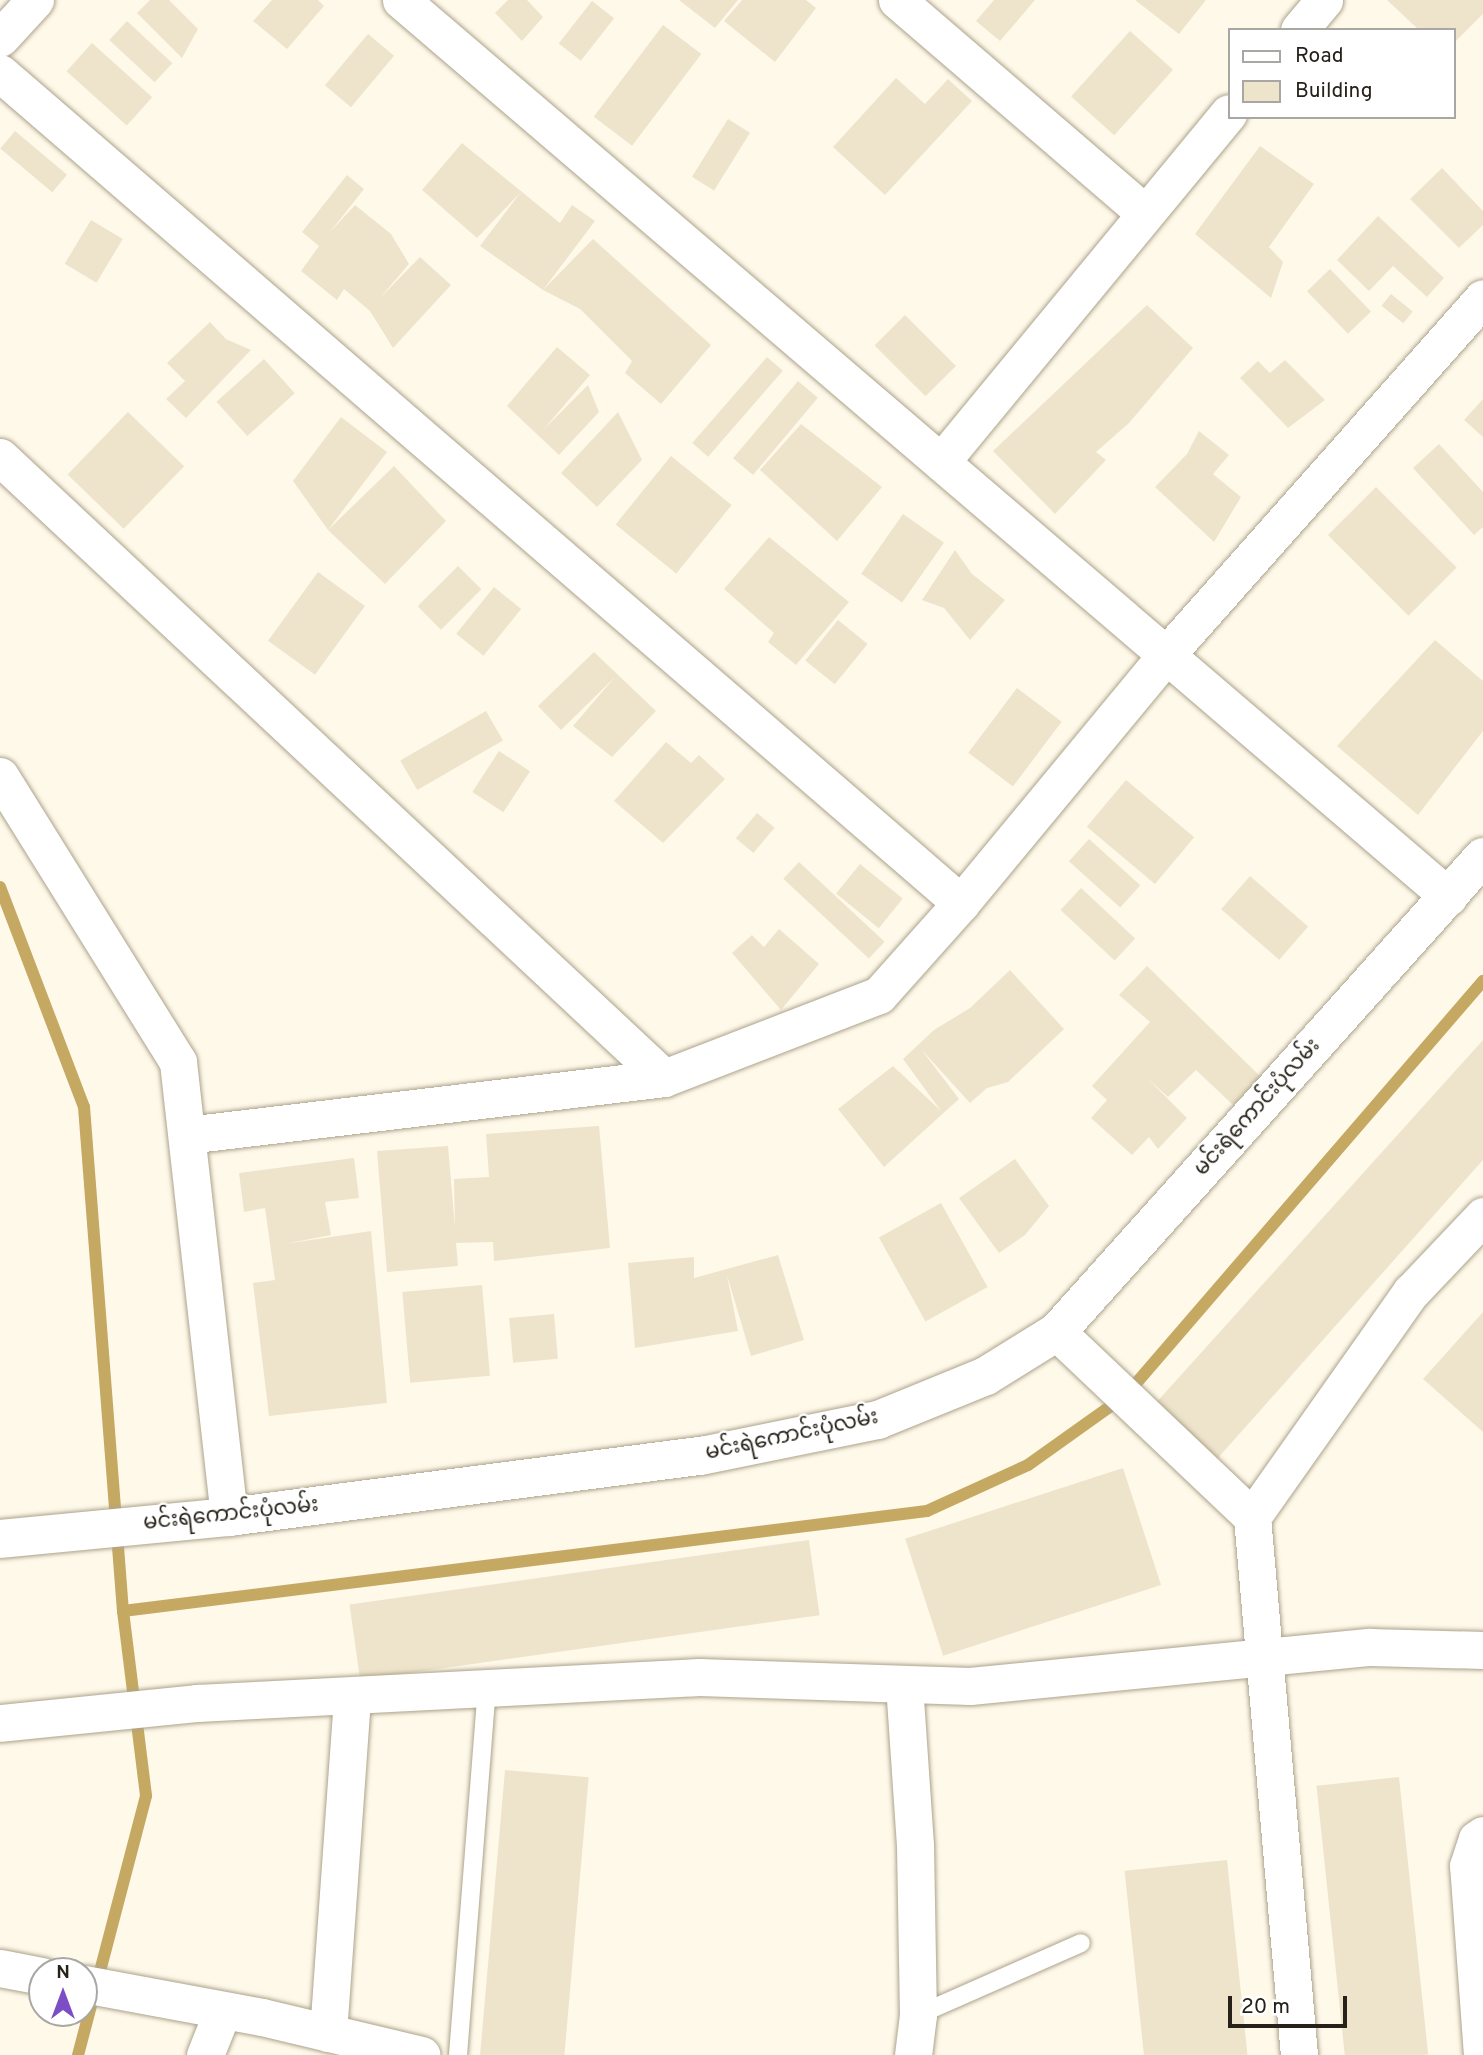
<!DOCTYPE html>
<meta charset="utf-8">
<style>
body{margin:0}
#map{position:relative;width:1483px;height:2055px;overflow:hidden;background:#fff9ea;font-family:Overpass,"Noto Sans Myanmar",sans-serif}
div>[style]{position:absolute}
.stream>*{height:12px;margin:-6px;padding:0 6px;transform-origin:6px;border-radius:6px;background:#c5a963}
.building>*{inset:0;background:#eee4cb;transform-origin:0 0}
.roads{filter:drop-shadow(0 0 2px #aca38b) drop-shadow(0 0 2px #aca38b)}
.lane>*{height:18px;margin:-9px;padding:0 9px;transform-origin:9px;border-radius:9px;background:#fff}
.street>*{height:37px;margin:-18.5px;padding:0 18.5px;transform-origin:18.5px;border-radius:18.5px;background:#fff}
.secondary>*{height:38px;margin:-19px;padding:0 19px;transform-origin:19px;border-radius:19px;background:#fff}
span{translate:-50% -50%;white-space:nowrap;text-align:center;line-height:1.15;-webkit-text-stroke:5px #fff;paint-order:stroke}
.street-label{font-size:21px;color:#262219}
.legend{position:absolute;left:1228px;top:28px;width:228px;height:91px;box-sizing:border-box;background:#fff;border:2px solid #a8a7a3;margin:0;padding:9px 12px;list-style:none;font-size:21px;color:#262219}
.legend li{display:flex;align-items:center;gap:14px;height:35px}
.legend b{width:35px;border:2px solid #a8a7a3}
.north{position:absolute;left:28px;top:1957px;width:70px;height:70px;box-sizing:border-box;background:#fff;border:2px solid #a8a7a3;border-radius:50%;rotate:0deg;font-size:19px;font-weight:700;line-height:28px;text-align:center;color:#262219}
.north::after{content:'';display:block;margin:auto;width:24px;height:32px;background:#7d4dc5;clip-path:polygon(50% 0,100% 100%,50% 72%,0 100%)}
.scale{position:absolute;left:1228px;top:1996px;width:119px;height:32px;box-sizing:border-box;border:4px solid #262219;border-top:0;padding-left:9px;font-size:21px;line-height:24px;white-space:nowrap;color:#262219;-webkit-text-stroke:5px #fff;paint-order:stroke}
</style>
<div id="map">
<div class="stream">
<div style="left:0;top:887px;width:235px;rotate:69.1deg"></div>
<div style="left:84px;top:1107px;width:506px;rotate:85.58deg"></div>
<div style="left:123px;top:1611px;width:186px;rotate:82.9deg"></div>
<div style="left:146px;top:1796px;width:268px;rotate:104.7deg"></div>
<div style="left:123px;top:1611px;width:810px;rotate:-7.09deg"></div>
<div style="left:927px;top:1511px;width:111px;rotate:-24.5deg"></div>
<div style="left:1028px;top:1465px;width:120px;rotate:-35.5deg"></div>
<div style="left:1126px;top:1395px;width:547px;rotate:-49.23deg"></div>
</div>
<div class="building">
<div style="clip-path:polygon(150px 0,169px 0,198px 29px,182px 58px,137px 13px)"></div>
<div style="clip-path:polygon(272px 0,318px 0,324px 6px,287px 49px,253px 21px)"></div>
<div style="clip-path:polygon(508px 0,527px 0,543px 17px,522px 41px,495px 13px)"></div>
<div style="clip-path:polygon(679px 0,738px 0,715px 28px)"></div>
<div style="clip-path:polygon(742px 0,806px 0,816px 8px,775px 62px,724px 21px)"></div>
<div style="clip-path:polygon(994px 0,1035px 0,1000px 41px,976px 21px)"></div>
<div style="clip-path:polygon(1135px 0,1206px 0,1179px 34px)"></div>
<div style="clip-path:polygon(1387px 0,1483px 0,1483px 14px,1453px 44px,1453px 30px,1419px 30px)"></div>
<div style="left:592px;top:1px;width:28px;height:54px;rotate:38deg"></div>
<div style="left:127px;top:21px;width:62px;height:26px;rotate:43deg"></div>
<div style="left:663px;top:25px;width:48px;height:115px;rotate:37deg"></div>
<div style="left:1130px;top:31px;width:58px;height:88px;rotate:42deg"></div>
<div style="left:368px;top:34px;width:34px;height:67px;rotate:40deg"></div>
<div style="left:92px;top:43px;width:81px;height:38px;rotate:42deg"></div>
<div style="clip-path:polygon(896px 78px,925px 104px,948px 79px,972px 101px,885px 195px,833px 147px)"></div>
<div style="left:728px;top:119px;width:26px;height:68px;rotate:32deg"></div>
<div style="left:15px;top:131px;width:68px;height:23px;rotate:40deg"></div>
<div style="clip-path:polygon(462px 143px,560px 223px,572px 205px,595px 221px,543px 290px,593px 239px,711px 345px,661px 404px,625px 373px,632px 361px,580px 309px,543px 290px,480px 246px,520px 193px,477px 238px,422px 190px)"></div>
<div style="clip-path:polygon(1260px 146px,1314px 184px,1269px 247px,1283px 262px,1271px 298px,1195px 234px)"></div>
<div style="clip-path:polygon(1442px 168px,1483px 211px,1483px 225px,1459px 248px,1410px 199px)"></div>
<div style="clip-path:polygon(347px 175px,364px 189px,330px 232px,355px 205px,391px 234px,409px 264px,379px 299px,420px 257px,451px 285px,393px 348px,370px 311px,344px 289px,337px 300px,301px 271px,319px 246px,302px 232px)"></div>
<div style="clip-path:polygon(1378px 216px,1444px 278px,1427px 297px,1393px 266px,1369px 291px,1337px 260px)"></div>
<div style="left:91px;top:220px;width:37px;height:51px;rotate:31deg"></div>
<div style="left:1330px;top:269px;width:59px;height:32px;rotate:46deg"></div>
<div style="left:1391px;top:294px;width:28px;height:15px;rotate:39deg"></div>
<div style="clip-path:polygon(1147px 305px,1193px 348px,1129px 423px,1096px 452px,1106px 460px,1055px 514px,993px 451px)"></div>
<div style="left:905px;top:315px;width:72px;height:43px;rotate:45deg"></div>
<div style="clip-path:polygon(210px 322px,226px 339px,251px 350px,186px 418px,166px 399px,185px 381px,167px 363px)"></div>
<div style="clip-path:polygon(557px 347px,590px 375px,543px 430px,588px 385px,599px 412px,559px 455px,507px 406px)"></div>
<div style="left:767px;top:357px;width:21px;height:114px;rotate:41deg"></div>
<div style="left:264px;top:359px;width:46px;height:64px;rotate:48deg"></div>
<div style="clip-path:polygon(1285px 360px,1325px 400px,1288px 428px,1240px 378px,1258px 361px,1270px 373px)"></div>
<div style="left:798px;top:381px;width:26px;height:101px;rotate:40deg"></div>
<div style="clip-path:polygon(1483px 399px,1483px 437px,1464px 420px)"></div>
<div style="left:128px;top:412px;width:78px;height:87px;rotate:44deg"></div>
<div style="clip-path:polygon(618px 412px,642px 460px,597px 507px,561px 473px)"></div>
<div style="clip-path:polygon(341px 417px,387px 452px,328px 530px,394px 466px,446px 521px,385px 584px,328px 530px,293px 481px)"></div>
<div style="clip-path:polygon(801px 424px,882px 487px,837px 541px,760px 470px)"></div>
<div style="clip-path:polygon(1199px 431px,1229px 455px,1213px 474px,1241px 497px,1214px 542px,1155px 487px,1187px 454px)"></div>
<div style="clip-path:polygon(1439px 444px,1483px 492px,1483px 527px,1474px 535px,1413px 468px)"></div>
<div style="left:671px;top:456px;width:78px;height:88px;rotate:39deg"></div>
<div style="left:1376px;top:487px;width:114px;height:68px;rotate:45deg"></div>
<div style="left:903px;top:514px;width:50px;height:73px;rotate:35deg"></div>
<div style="clip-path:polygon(769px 537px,849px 602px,796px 665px,768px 642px,774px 633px,724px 589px)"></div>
<div style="clip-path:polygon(955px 550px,972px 574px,1005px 600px,970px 640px,944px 608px,922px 600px)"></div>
<div style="left:458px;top:566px;width:33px;height:57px;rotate:45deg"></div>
<div style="left:318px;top:572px;width:58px;height:85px;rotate:36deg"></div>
<div style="left:494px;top:587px;width:35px;height:60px;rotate:39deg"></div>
<div style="left:838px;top:620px;width:38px;height:52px;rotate:39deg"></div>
<div style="clip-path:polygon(1435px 640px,1483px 681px,1483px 731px,1418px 815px,1337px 746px)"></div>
<div style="clip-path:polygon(594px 652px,656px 711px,612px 757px,573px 726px,614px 678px,561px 730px,538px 706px)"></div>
<div style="left:1017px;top:688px;width:56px;height:81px;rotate:37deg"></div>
<div style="left:486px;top:711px;width:34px;height:99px;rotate:60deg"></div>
<div style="clip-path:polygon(666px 742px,691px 763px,699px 755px,725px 779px,663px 843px,614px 801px)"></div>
<div style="left:499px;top:751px;width:37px;height:49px;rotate:33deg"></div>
<div style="left:1126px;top:780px;width:89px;height:61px;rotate:40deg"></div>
<div style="left:757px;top:813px;width:23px;height:33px;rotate:40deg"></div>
<div style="left:1089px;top:839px;width:69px;height:30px;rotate:42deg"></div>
<div style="left:799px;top:862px;width:117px;height:23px;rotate:43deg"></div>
<div style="left:860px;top:864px;width:55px;height:38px;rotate:39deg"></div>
<div style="left:1250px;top:876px;width:77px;height:44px;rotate:41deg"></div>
<div style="left:1081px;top:888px;width:74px;height:30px;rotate:43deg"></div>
<div style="clip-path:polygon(779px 929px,819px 964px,781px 1010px,732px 953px,752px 935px,764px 947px)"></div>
<div style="clip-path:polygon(1147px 966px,1261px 1077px,1233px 1105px,1196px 1070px,1168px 1097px,1147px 1078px,1187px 1118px,1158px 1149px,1149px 1137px,1132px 1155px,1091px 1118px,1107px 1100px,1092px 1086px,1150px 1022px,1119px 995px)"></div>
<div style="clip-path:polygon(1010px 970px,1064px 1029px,1008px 1082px,987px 1088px,970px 1103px,921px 1049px,959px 1099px,884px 1167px,838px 1109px,893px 1066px,941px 1111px,903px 1059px,934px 1030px,970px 1008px)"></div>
<div style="clip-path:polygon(1483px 1040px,1483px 1160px,1217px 1459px,1154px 1405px)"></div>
<div style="clip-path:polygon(599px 1126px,610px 1248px,494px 1261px,493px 1242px,456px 1243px,458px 1266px,387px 1272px,377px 1151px,448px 1146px,455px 1228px,454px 1179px,489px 1177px,486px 1134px)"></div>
<div style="clip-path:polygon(354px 1158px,359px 1198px,325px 1202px,331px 1235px,284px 1244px,371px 1231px,387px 1403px,269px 1416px,253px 1283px,275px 1280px,265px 1208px,244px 1212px,239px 1173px)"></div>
<div style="clip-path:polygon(1015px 1159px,1049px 1206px,1025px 1235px,999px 1253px,959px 1198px)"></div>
<div style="left:941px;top:1203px;width:96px;height:71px;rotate:61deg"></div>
<div style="clip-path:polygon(778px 1255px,804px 1340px,751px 1356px,727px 1275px,738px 1331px,635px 1348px,628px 1263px,694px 1257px,694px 1278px)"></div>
<div style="left:482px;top:1285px;width:91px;height:80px;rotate:85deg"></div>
<div style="clip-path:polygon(1483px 1312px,1483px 1432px,1423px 1379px)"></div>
<div style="left:554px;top:1314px;width:45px;height:45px;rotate:85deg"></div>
<div style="left:1123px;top:1468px;width:123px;height:229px;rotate:72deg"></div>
<div style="left:809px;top:1540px;width:76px;height:464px;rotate:82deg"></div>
<div style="left:505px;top:1770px;width:84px;height:286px;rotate:5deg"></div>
<div style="left:1399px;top:1777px;width:279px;height:83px;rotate:84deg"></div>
<div style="left:1227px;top:1860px;width:196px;height:103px;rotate:84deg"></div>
</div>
<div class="roads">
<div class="lane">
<div style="left:918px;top:2015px;width:178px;rotate:-23.8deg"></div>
<div style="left:458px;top:2055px;width:366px;rotate:-85.5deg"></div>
</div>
<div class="street">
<div style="left:401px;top:0;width:1379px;rotate:40.56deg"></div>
<div style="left:897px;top:0;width:327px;rotate:40.7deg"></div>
<div style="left:1299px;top:30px;width:39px;rotate:-50deg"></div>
<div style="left:0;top:38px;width:52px;rotate:-47.4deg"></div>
<div style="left:0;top:73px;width:1270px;rotate:40.82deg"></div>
<div style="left:0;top:457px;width:909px;rotate:43.08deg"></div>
<div style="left:941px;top:462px;width:452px;rotate:-50.5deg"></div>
<div style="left:0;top:776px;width:337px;rotate:58.1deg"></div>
<div style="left:178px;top:1062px;width:458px;rotate:83.6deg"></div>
<div style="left:187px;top:1135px;width:480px;rotate:-6.8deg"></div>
<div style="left:664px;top:1078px;width:230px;rotate:-21.1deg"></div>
<div style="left:879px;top:995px;width:123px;rotate:-48.3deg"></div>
<div style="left:961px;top:903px;width:322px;rotate:-50.4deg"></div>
<div style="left:1166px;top:655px;width:477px;rotate:-48.4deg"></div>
<div style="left:1057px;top:1332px;width:269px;rotate:43.5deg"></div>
<div style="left:1252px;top:1517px;width:540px;rotate:85.01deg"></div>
<div style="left:1252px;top:1517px;width:276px;rotate:-54.8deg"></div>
<div style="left:1411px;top:1292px;width:105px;rotate:-46.5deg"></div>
<div style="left:904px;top:1684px;width:161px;rotate:86.1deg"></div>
<div style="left:915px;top:1845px;width:170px;rotate:89deg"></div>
<div style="left:918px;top:2015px;width:40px;rotate:97.1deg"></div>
<div style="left:0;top:1723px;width:198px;rotate:-5.8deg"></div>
<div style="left:197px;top:1703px;width:503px;rotate:-2.96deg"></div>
<div style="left:699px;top:1677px;width:271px;rotate:1.9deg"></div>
<div style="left:970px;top:1686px;width:402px;rotate:-5.6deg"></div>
<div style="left:1370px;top:1647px;width:113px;rotate:1.5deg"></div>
<div style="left:0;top:1968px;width:43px;rotate:10.8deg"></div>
<div style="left:84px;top:1984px;width:181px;rotate:10.5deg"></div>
<div style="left:262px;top:2017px;width:164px;rotate:13.4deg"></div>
<div style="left:328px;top:2033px;width:337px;rotate:-85.9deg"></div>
<div style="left:205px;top:2055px;width:48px;rotate:-68.2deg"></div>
<div style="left:1482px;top:2055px;width:190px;rotate:-94.2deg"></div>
<div style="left:1468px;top:1866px;width:28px;rotate:-72deg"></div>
<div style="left:1477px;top:1839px;width:7px;rotate:-34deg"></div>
</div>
<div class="secondary">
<div style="left:0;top:1539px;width:230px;rotate:-5.5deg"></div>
<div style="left:229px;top:1517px;width:476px;rotate:-7.4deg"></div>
<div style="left:701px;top:1456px;width:181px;rotate:-11.5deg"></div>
<div style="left:878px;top:1420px;width:117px;rotate:-22.2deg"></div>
<div style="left:986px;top:1376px;width:84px;rotate:-31.8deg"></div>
<div style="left:1057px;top:1332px;width:638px;rotate:-48.11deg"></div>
</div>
</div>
<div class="street-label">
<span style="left:1258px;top:1108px;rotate:-48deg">မင်းရဲကောင်းပုံလမ်း</span>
<span style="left:792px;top:1436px;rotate:-12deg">မင်းရဲကောင်းပုံလမ်း</span>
<span style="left:231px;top:1515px;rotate:-6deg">မင်းရဲကောင်းပုံလမ်း</span>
</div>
<ul class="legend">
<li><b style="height:9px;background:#fff"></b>Road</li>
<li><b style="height:19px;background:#eee4cb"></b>Building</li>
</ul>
<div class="north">N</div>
<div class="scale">20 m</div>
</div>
